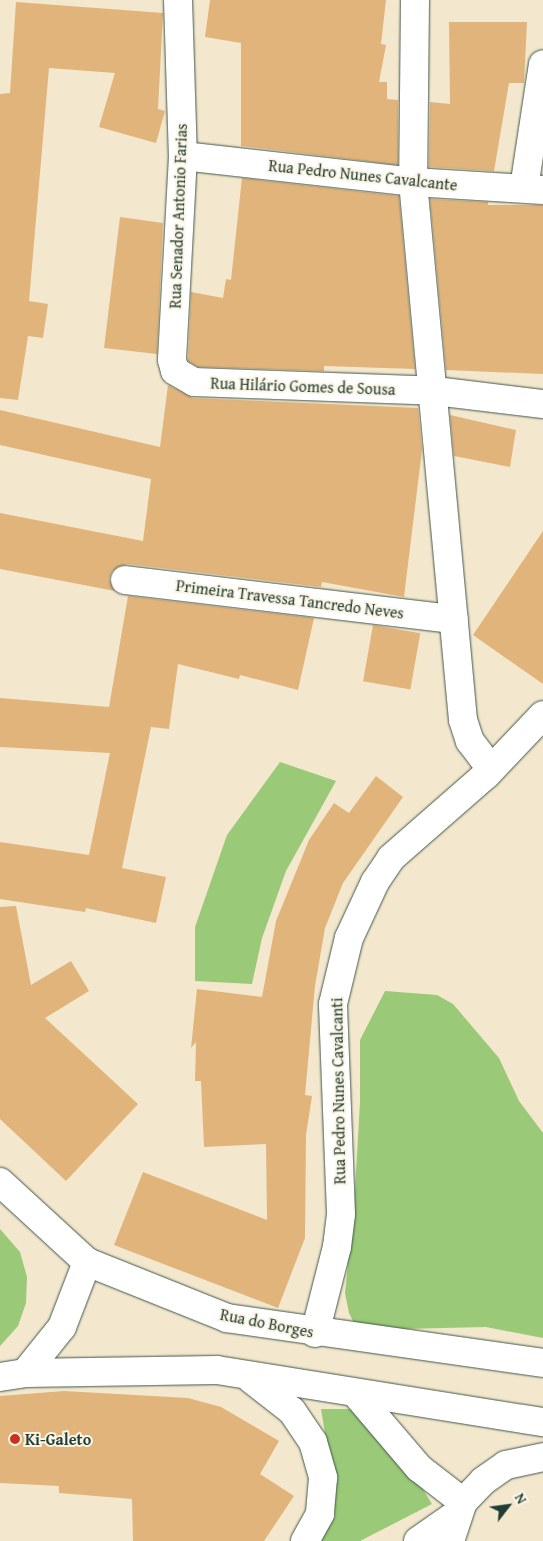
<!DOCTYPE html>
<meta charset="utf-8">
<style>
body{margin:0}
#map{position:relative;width:543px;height:1541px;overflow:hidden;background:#f3e8cd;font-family:"Gentium Book Plus",serif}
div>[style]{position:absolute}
.green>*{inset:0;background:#9ac977}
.building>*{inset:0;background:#e1b47b;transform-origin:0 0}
.roads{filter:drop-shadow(0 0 1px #3f574b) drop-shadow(0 0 1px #3f574b)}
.minor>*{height:28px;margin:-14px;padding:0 14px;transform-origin:14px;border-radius:14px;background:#fff}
.major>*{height:28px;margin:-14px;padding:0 14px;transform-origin:14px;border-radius:14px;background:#fff}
.dots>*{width:14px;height:14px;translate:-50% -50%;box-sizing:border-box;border:2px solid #fcf5e5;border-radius:50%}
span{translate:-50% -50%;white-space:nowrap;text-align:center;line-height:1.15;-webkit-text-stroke:4px #fcf5e5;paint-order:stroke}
.street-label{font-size:16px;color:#1f3d34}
.poi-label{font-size:16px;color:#1f3d34;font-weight:700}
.left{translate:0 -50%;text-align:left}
.north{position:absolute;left:483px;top:1481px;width:50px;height:50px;-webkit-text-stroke:4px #fcf5e5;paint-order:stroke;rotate:60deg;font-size:14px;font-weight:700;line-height:20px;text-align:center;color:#1f3d34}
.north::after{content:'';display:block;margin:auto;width:18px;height:22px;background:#1f3d34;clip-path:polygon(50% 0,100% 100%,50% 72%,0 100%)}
</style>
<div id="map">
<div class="green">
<div style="clip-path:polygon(280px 762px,336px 781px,286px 871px,262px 938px,252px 984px,195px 981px,195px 927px,227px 835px)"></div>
<div style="clip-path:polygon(385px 991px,437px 995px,453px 1004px,499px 1058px,519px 1101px,543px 1133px,543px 1338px,486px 1327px,401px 1329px,355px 1325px,349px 1313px,345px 1293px,354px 1207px,360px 1102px,360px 1040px)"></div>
<div style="clip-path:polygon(0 1229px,20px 1252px,27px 1277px,26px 1303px,18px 1326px,0 1346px)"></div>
<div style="clip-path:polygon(321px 1409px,357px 1409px,419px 1483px,432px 1504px,360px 1541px,320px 1541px,335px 1517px,332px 1476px)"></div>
</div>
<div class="building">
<div style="clip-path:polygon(210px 0,386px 0,381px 44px,386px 45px,379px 82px,387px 82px,387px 99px,398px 100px,398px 165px,241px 146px,241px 43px,205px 37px)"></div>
<div style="clip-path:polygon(16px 2px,163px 13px,158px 109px,165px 111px,156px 143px,99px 127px,115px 73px,49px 68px,29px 301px,48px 304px,43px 338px,28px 336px,18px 400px,0 398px,0 94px,10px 93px)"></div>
<div style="clip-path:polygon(449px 22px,527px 22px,524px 83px,509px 83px,494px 171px,429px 167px,430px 102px,450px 104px)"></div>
<div style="clip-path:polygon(242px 178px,399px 196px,415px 369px,324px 366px,324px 371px,198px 367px,188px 361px,191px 292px,223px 298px,226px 279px,231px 280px)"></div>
<div style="clip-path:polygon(430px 199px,488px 202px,488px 205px,543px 205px,543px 374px,446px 370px)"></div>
<div style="clip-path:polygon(120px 217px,163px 223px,157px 354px,104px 348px)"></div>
<div style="clip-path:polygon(168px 385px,193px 398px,418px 408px,422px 450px,404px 597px,322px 582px,321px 587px,127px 564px,112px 571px,109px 579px,115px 591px,0 569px,0 513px,143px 541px,151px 479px,0 445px,0 410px,160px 447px)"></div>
<div style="clip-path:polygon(450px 415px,516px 430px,510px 467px,454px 456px)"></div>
<div style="clip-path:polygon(543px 531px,543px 684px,473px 635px)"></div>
<div style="clip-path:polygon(128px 596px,314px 618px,298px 690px,240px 675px,239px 679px,178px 664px,169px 729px,151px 727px,122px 868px,166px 877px,156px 923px,86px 908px,85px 912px,0 899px,0 842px,89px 855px,110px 753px,0 747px,0 698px,109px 707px)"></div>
<div style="left:373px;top:625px;width:48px;height:57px;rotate:10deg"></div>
<div style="clip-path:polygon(376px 776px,403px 797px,343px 883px,325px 928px,315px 986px,305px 1095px,312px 1096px,306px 1135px,305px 1238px,278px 1308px,114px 1245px,143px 1172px,267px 1220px,266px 1144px,204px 1147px,201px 1081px,195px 1081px,196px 1042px,191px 1048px,197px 989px,262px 997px,276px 921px,309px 840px,334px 803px,349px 813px)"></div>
<div style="clip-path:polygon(16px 906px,31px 985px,71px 961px,89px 991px,45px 1018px,138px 1104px,66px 1181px,0 1119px,0 907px)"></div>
<div style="clip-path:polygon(64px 1391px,188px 1398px,221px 1407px,279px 1441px,260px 1474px,294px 1496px,264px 1541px,133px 1541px,132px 1499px,59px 1493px,59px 1486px,0 1483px,0 1396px)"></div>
</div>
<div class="roads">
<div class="minor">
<div style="left:178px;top:0;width:156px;rotate:88.2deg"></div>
<div style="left:183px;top:156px;width:204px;rotate:93.1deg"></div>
<div style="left:172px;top:360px;width:11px;rotate:75deg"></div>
<div style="left:175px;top:371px;width:22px;rotate:30deg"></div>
<div style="left:194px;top:382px;width:241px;rotate:2.1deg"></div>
<div style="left:435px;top:391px;width:109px;rotate:6.9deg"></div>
<div style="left:415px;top:0;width:182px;rotate:90.6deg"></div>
<div style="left:413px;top:182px;width:540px;rotate:84.69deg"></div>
<div style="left:463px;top:720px;width:22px;rotate:72deg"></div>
<div style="left:470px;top:741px;width:35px;rotate:53deg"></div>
<div style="left:183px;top:156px;width:231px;rotate:6.4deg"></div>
<div style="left:413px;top:182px;width:130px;rotate:3.5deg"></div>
<div style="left:524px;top:188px;width:125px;rotate:-81.3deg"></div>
<div style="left:125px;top:580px;width:331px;rotate:6.8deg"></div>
<div style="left:315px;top:1333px;width:89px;rotate:-75.7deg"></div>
<div style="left:337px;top:1247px;width:33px;rotate:-83deg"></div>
<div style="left:341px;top:1214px;width:210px;rotate:-92.2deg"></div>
<div style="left:333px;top:1004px;width:68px;rotate:-76.4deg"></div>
<div style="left:349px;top:938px;width:62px;rotate:-65.1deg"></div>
<div style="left:375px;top:882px;width:29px;rotate:-56deg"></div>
<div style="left:391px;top:858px;width:128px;rotate:-41.2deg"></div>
<div style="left:487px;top:774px;width:81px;rotate:-46.5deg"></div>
</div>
<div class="major">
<div style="left:0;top:1182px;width:118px;rotate:42.6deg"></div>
<div style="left:87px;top:1262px;width:151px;rotate:21.8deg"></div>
<div style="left:227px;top:1318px;width:319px;rotate:8.1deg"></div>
<div style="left:25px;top:1373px;width:59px;rotate:-51.2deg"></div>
<div style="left:62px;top:1327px;width:70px;rotate:-69deg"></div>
<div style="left:0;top:1377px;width:25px;rotate:-9deg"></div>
<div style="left:25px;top:1373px;width:192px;rotate:-0.9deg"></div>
<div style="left:217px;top:1370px;width:330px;rotate:9.1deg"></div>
<div style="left:251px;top:1379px;width:52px;rotate:38deg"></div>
<div style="left:292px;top:1411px;width:37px;rotate:56deg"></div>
<div style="left:313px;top:1442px;width:37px;rotate:74deg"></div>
<div style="left:323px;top:1478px;width:36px;rotate:95deg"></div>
<div style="left:320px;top:1514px;width:31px;rotate:119deg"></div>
<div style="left:356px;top:1394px;width:97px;rotate:49.6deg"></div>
<div style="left:419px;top:1468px;width:56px;rotate:37.7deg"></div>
<div style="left:418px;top:1541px;width:49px;rotate:-35deg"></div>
<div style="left:450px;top:1541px;width:41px;rotate:-71.6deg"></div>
<div style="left:463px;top:1502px;width:29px;rotate:-46deg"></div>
<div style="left:483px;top:1481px;width:28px;rotate:-35deg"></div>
<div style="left:506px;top:1465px;width:38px;rotate:-12deg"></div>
</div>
</div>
<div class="dots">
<div style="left:15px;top:1439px;background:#c8321e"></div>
</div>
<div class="street-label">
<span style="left:363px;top:175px;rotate:6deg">Rua Pedro Nunes Cavalcante</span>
<span style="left:178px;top:216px;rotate:-88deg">Rua Senador Antonio Farias</span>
<span style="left:303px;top:386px;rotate:2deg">Rua Hilário Gomes de Sousa</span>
<span style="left:290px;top:599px;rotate:7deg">Primeira Travessa Tancredo Neves</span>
<span style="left:338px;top:1091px;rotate:-91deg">Rua Pedro Nunes Cavalcanti</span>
<span style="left:267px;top:1323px;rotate:11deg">Rua do Borges</span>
</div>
<div class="poi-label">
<span class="left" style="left:25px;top:1439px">Ki-Galeto</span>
</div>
<div class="north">N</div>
</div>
